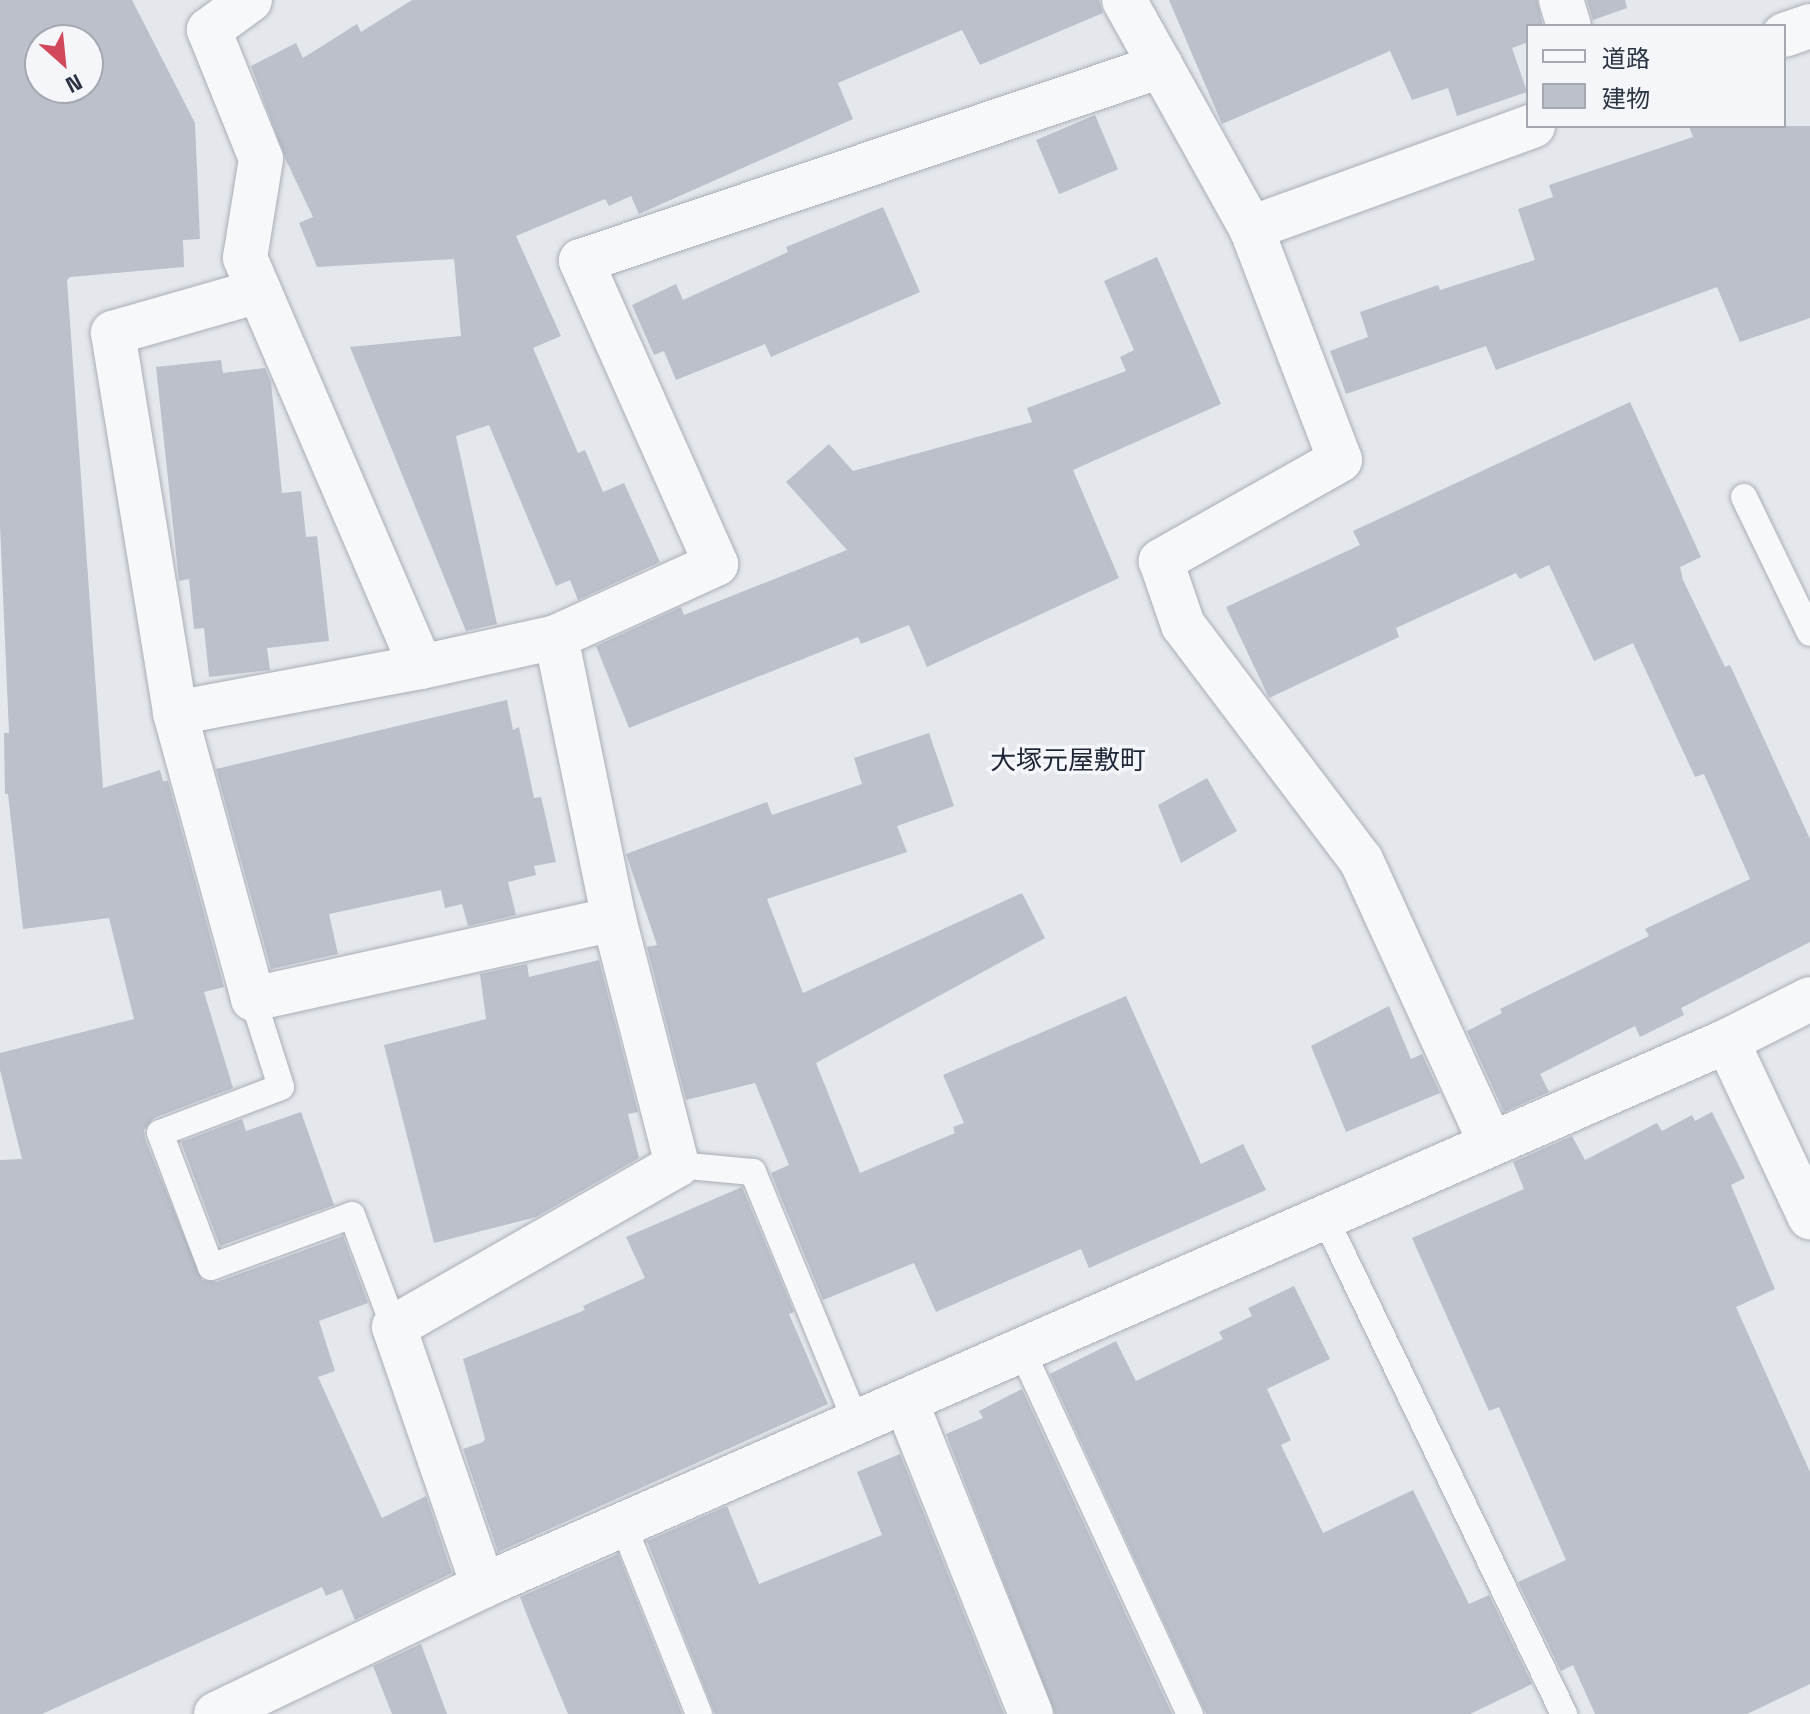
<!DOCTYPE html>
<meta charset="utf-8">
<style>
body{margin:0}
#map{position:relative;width:1810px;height:1714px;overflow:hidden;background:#e4e7ec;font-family:"Space Grotesk","Noto Sans JP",sans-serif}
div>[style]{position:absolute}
.building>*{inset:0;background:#bbc0ca;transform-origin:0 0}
.roads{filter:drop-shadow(0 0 2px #a9aeb7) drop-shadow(0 0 2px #a9aeb7)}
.service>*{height:26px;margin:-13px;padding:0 13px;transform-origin:13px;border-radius:13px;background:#f7f8fa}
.minor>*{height:44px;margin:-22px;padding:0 22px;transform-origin:22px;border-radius:22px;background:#f7f8fa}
span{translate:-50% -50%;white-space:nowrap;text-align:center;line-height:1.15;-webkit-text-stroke:7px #f4f6f9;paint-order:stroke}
.neighbourhood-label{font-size:26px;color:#1d2536}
.legend{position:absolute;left:1526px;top:24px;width:260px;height:104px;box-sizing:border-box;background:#f4f6f9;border:2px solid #a4a8b1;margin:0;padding:10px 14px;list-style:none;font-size:24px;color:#2b3445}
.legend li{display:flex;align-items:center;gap:16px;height:40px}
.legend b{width:40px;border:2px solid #a4a8b1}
.north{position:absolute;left:24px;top:24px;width:80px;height:80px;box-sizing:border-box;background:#f4f6f9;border:2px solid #a4a8b1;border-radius:50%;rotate:153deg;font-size:22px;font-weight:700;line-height:32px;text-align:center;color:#2b3445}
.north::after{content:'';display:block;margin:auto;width:28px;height:36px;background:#d1495b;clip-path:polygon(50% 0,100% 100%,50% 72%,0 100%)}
</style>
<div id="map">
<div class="building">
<div style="clip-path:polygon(evenodd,0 0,132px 0,195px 123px,200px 239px,183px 240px,184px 267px,70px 277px,67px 280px,103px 788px,160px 770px,163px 781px,168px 781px,224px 987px,204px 992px,233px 1088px,154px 1118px,144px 1130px,145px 1139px,202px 1280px,217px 1282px,343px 1236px,368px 1303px,319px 1321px,335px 1371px,318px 1377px,382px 1518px,426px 1496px,452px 1573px,355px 1620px,342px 1589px,326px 1596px,322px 1587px,42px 1714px,0 1714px,0 1160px,22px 1159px,0 1070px,0 1053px,134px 1019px,109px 918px,23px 929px,8px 794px,5px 794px,4px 733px,9px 733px,0 525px,0 0,40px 40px,88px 40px,88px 88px,40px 88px,40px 40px)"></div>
<div style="clip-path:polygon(412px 0,1099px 0,1103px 13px,980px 65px,962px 30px,838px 83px,853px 119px,639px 214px,631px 196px,609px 206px,605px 199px,516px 236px,561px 336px,533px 348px,578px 453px,585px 450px,603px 492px,624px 483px,660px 562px,578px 600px,570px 580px,556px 586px,489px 425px,456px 436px,497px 624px,466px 631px,350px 347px,461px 336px,454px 259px,317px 267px,299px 223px,313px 217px,285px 158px,251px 66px,296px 43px,303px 58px,357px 24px,361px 32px)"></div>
<div style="clip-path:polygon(1169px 0,1537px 0,1543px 26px,1528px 26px,1528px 42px,1512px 48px,1527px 92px,1457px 116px,1448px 88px,1412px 100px,1390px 51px,1222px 124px)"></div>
<div style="clip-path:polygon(1587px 0,1625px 0,1627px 8px,1593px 20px)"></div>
<div style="left:1095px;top:115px;width:59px;height:64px;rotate:67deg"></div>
<div style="clip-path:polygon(1689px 126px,1810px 126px,1810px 318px,1740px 342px,1717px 287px,1496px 370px,1486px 346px,1346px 394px,1330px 351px,1368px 337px,1360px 312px,1438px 285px,1440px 290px,1535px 260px,1518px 209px,1553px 197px,1549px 185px,1693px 137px)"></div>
<div style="clip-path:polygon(883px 207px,920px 292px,771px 357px,765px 344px,676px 380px,664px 351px,654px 355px,632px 305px,676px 284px,683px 300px,788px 252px,786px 247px)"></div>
<div style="clip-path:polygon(1157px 257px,1221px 404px,1073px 470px,1119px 578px,927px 667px,909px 625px,861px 644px,858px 637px,629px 728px,596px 646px,681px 607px,684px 615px,847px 550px,786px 482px,829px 444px,853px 471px,1032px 422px,1027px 408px,1126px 371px,1120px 357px,1134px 350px,1104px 281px)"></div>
<div style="clip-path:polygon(221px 360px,223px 373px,265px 368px,271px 382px,282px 493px,301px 491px,306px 537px,317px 536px,329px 641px,267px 648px,270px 670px,209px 677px,204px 628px,194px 629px,189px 579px,179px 581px,156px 367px)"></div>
<div style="clip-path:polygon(1630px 402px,1701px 557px,1680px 567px,1683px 580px,1725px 667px,1730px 665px,1810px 839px,1810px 942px,1681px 1008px,1684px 1015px,1640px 1037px,1635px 1026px,1540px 1074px,1549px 1092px,1504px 1112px,1467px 1031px,1502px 1013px,1500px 1009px,1649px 936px,1645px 929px,1750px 879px,1704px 774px,1695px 777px,1633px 643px,1594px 661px,1549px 565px,1520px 579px,1516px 573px,1396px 628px,1399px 637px,1269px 698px,1226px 607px,1360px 545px,1353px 531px)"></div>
<div style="clip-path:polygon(507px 700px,513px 730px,519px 727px,534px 798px,541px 797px,556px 862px,534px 866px,536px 875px,508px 882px,516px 915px,468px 926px,462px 904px,445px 908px,441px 890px,329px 914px,338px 954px,271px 969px,216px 769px)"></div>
<div style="clip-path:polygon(929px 733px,954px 806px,897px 826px,907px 852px,767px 899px,803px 993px,1022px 893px,1045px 938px,816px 1063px,860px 1173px,955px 1133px,953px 1127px,964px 1123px,943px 1075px,1126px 996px,1201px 1164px,1243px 1144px,1266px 1190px,1089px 1268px,1081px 1249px,936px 1312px,914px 1263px,823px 1300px,771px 1173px,789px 1165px,755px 1083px,686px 1100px,647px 947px,657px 945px,626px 854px,767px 802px,772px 815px,862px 784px,854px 758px)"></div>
<div style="clip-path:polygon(1207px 778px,1237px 831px,1181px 863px,1158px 805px)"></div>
<div style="clip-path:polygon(599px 960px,638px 1112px,628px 1114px,639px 1158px,536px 1217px,434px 1243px,384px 1045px,486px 1019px,480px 974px,527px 964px,529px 977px)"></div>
<div style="clip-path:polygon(1389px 1006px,1411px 1059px,1422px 1054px,1440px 1093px,1346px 1132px,1311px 1046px)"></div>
<div style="clip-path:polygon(301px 1112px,334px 1205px,220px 1246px,181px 1142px,242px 1119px,246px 1131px)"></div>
<div style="clip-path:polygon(1712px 1112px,1745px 1178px,1731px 1185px,1775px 1289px,1736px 1307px,1810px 1472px,1810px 1684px,1747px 1714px,1595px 1714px,1573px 1665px,1561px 1671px,1518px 1582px,1566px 1560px,1499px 1407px,1489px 1411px,1412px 1238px,1524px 1189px,1513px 1162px,1572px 1136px,1585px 1160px,1657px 1123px,1662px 1131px,1692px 1115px,1695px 1121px)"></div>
<div style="clip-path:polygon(742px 1187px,794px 1312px,789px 1314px,828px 1404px,498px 1552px,463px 1449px,483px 1442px,485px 1439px,463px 1359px,585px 1310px,583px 1306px,645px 1278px,626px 1237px)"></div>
<div style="clip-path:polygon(1294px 1286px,1330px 1359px,1267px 1389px,1291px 1440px,1281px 1445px,1323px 1533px,1413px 1490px,1469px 1604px,1489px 1595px,1532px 1684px,1470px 1714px,1206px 1714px,1050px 1374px,1116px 1341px,1136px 1381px,1223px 1339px,1219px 1332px,1252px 1316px,1248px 1308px)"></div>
<div style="clip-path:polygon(1022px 1389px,1172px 1714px,1055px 1714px,946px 1434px,983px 1418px,979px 1411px)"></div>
<div style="clip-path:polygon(900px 1454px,1004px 1714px,715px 1714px,647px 1541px,727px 1506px,759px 1584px,882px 1535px,857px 1472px)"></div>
<div style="clip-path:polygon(618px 1554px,682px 1714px,568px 1714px,530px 1623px,520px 1597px)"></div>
<div style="clip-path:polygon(421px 1644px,447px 1714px,392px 1714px,373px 1666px)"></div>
</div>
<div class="roads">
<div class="service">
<div style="left:1744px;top:497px;width:151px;rotate:64.1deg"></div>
<div style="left:253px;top:999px;width:92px;rotate:72.3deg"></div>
<div style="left:281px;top:1087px;width:129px;rotate:159.2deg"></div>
<div style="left:160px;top:1133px;width:143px;rotate:69.2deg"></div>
<div style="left:211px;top:1267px;width:150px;rotate:-20.2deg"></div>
<div style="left:352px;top:1215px;width:120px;rotate:69.4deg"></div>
<div style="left:677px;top:1165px;width:76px;rotate:5.3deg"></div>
<div style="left:753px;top:1172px;width:273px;rotate:67.6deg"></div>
<div style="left:1324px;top:1216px;width:553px;rotate:64.27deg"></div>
<div style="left:1022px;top:1351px;width:400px;rotate:65.2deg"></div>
<div style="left:623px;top:1525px;width:204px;rotate:68.1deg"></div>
</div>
<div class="minor">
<div style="left:250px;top:0;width:51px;rotate:143.8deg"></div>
<div style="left:209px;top:30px;width:139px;rotate:68deg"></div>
<div style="left:261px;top:159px;width:100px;rotate:99.2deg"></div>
<div style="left:245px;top:258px;width:445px;rotate:66.7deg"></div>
<div style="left:421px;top:667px;width:138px;rotate:-12.5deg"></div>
<div style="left:556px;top:637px;width:288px;rotate:78.4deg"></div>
<div style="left:614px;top:919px;width:254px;rotate:75.6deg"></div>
<div style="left:677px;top:1165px;width:326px;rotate:150.2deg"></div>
<div style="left:394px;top:1327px;width:274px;rotate:71deg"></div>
<div style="left:1124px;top:0;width:261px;rotate:60.9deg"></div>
<div style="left:1251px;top:228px;width:300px;rotate:-19.9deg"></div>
<div style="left:1561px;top:0;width:27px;rotate:73deg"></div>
<div style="left:1784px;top:35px;width:28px;rotate:-19deg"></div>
<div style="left:1251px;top:228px;width:248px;rotate:69deg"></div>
<div style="left:1340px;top:460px;width:206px;rotate:150.6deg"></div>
<div style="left:1161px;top:561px;width:68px;rotate:71deg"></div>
<div style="left:1183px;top:625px;width:295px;rotate:52.9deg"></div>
<div style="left:1361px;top:860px;width:310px;rotate:65.4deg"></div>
<div style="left:259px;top:291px;width:152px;rotate:164deg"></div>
<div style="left:113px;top:333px;width:385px;rotate:80.7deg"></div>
<div style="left:175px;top:713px;width:296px;rotate:74.7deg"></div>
<div style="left:253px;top:999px;width:370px;rotate:-12.5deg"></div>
<div style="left:556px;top:637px;width:176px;rotate:-24.5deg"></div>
<div style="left:716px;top:564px;width:332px;rotate:-114deg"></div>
<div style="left:581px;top:261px;width:612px;rotate:-18.58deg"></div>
<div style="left:175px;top:713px;width:250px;rotate:-10.6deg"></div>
<div style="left:1727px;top:1041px;width:195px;rotate:64.8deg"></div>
<div style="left:906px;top:1402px;width:336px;rotate:68.2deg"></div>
<div style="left:216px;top:1714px;width:308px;rotate:-25.6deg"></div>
<div style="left:494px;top:1581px;width:1346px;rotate:-23.65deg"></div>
<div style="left:1727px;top:1041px;width:93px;rotate:-26.8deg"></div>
</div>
</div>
<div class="neighbourhood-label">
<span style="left:1068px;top:761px">大塚元屋敷町</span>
</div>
<ul class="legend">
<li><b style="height:10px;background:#f7f8fa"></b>道路</li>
<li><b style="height:22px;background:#bbc0ca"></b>建物</li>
</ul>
<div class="north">N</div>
</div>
